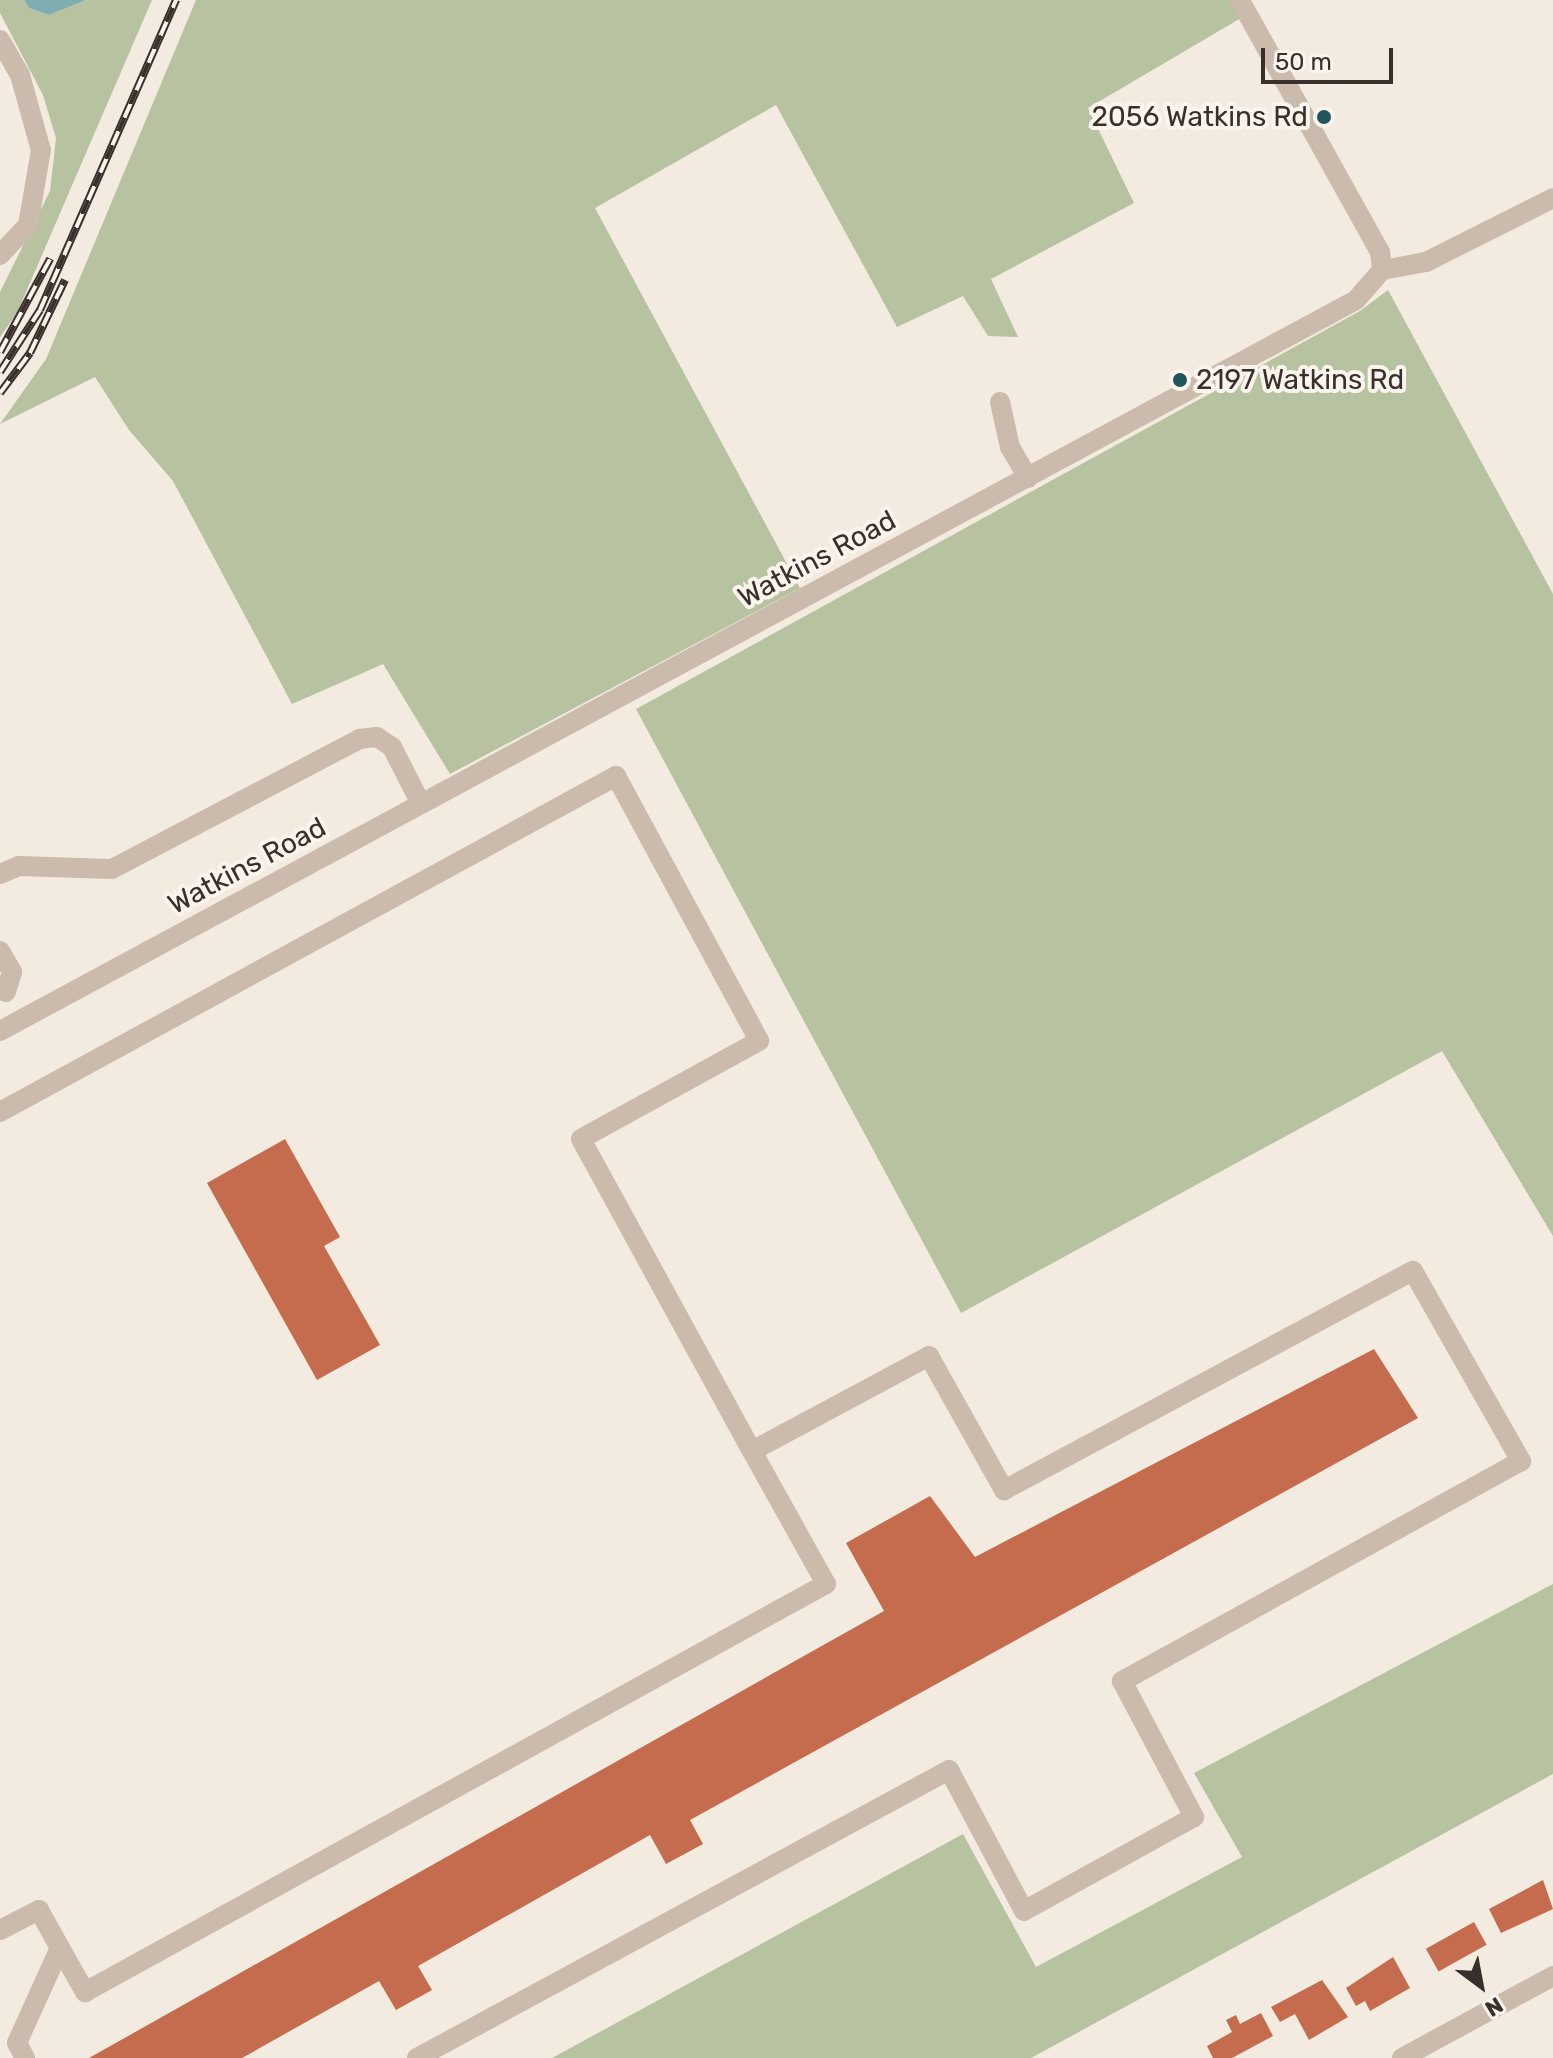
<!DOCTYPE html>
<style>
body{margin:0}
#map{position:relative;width:1553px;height:2058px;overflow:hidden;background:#f3eae0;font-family:Rubik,sans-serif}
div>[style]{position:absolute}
.green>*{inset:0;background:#b6c2a0}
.water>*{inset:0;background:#7fadb0}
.building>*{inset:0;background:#c46c4d;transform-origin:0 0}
.minor>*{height:20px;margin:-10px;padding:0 10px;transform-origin:10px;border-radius:10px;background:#cbbbac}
.rail>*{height:8px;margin-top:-4px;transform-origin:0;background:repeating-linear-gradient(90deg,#faf4ed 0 15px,#39302b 0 30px);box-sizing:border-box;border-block:2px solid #39302b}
.dots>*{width:22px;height:22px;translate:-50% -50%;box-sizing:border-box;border:4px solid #faf4ed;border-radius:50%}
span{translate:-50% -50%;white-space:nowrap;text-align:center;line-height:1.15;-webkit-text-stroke:8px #faf4ed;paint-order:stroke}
.poi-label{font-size:28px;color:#39302b}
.right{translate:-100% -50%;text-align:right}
.left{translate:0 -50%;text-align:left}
.street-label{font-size:28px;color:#39302b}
.north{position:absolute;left:1441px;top:1946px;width:80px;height:80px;-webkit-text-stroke:6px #faf4ed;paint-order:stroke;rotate:148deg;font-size:22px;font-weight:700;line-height:32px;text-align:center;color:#39302b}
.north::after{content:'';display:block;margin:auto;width:28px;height:36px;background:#39302b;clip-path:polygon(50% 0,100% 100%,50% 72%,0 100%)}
.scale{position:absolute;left:1261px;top:48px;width:132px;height:36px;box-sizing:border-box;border:4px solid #39302b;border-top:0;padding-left:10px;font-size:24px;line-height:28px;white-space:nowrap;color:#39302b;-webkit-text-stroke:6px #faf4ed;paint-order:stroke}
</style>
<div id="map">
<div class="green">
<div style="clip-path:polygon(0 0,24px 0,29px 8px,49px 15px,86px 0,152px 0,17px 313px,0 337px,0 292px,50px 191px,56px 138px,43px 95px,0 13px)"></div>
<div style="clip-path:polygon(196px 0,1232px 0,1241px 18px,1088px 108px,1134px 203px,991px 279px,1018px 337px,988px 336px,963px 296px,897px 327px,776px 105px,595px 208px,800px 588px,450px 774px,383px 664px,292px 704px,173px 481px,129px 430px,95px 377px,0 424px,46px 359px)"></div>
<div style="clip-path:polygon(1388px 290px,1553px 594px,1553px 1236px,1442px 1051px,961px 1313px,636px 709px,1360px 311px)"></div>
<div style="clip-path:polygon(1553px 1584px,1553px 1774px,1031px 2058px,552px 2058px,963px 1834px,1036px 1967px,1242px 1857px,1194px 1773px)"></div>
</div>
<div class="water">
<div style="clip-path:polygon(24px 0,86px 0,49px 15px,29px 8px)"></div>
</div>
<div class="building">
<div style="clip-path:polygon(285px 1139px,340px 1237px,324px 1246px,380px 1345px,317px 1380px,207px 1183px)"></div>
<div style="clip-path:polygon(1374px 1349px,1418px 1418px,690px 1820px,703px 1844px,666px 1864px,650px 1835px,418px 1966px,432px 1990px,396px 2010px,379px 1981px,242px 2058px,89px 2058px,884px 1611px,846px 1543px,930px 1496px,975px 1557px)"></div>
<div style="clip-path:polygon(1543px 1880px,1553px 1909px,1501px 1933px,1489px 1909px)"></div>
<div style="left:1474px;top:1922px;width:26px;height:55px;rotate:61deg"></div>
<div style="clip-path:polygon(1393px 1957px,1410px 1988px,1370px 2011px,1365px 2001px,1356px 2006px,1346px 1988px)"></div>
<div style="clip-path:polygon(1322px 1980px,1348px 2017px,1309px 2040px,1295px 2014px,1280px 2022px,1271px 2007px)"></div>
<div style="clip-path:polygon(1261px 2013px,1273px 2036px,1232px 2058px,1213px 2058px,1207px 2046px,1232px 2032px,1226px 2020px,1236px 2015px,1240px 2024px)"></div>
</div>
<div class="minor">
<div style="left:0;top:40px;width:40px;rotate:60.3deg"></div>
<div style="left:20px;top:75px;width:78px;rotate:74.4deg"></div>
<div style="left:41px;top:150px;width:76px;rotate:99.8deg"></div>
<div style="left:28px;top:225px;width:41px;rotate:133deg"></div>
<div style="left:1382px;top:270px;width:45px;rotate:-10.3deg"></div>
<div style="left:1426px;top:262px;width:142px;rotate:-26.7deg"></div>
<div style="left:1000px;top:402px;width:46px;rotate:77.5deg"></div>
<div style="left:1010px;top:447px;width:36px;rotate:60deg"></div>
<div style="left:0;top:874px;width:21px;rotate:-23deg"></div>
<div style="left:19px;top:866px;width:93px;rotate:1.8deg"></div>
<div style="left:112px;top:869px;width:280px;rotate:-27.7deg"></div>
<div style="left:360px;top:739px;width:17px;rotate:-7deg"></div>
<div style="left:377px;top:737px;width:18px;rotate:34deg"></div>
<div style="left:392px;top:747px;width:64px;rotate:63deg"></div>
<div style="left:0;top:951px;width:24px;rotate:60deg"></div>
<div style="left:12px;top:972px;width:21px;rotate:107deg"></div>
<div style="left:0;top:1031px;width:1540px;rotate:-28.33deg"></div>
<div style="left:1356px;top:300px;width:40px;rotate:-49deg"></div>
<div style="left:1382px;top:270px;width:18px;rotate:-96deg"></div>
<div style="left:1380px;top:252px;width:288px;rotate:-119.1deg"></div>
<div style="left:0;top:1112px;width:702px;rotate:-28.61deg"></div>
<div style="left:616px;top:776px;width:301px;rotate:61.6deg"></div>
<div style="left:759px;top:1041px;width:203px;rotate:151.2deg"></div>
<div style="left:581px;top:1139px;width:356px;rotate:61.3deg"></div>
<div style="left:752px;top:1451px;width:201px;rotate:-28.2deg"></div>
<div style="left:929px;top:1356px;width:154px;rotate:60.8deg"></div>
<div style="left:1004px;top:1490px;width:464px;rotate:-28.2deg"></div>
<div style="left:1413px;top:1271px;width:219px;rotate:60.4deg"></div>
<div style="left:1521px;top:1461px;width:456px;rotate:151.1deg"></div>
<div style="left:1122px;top:1681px;width:154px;rotate:62.1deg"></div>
<div style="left:1194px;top:1817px;width:194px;rotate:151.1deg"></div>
<div style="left:1024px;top:1911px;width:160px;rotate:-118deg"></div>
<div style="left:949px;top:1770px;width:605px;rotate:151.57deg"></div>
<div style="left:0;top:1930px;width:44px;rotate:-27.1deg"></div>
<div style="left:39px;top:1910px;width:43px;rotate:61.1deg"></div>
<div style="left:60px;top:1948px;width:104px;rotate:114.4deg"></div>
<div style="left:17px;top:2043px;width:17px;rotate:62deg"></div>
<div style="left:60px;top:1948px;width:51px;rotate:60.4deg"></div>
<div style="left:85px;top:1992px;width:846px;rotate:-28.84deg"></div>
<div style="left:826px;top:1584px;width:152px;rotate:-119.1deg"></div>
<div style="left:1402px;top:2058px;width:172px;rotate:-28.5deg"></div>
</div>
<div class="rail">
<div style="left:0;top:352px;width:106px;rotate:-61.7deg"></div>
<div style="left:0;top:372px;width:74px;rotate:-57.2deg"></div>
<div style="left:40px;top:310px;width:339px;rotate:-66.3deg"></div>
<div style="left:0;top:393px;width:50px;rotate:-53.1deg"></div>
<div style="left:30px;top:353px;width:81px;rotate:-64.4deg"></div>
</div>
<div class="dots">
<div style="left:1324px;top:117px;background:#20565b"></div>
<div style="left:1180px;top:380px;background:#20565b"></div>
</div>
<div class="poi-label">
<span class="right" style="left:1308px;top:117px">2056 Watkins Rd</span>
<span class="left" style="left:1196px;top:380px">2197 Watkins Rd</span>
</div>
<div class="street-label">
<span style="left:817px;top:559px;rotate:-28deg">Watkins Road</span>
<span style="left:247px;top:866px;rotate:-28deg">Watkins Road</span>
</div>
<div class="north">N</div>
<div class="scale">50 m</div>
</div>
